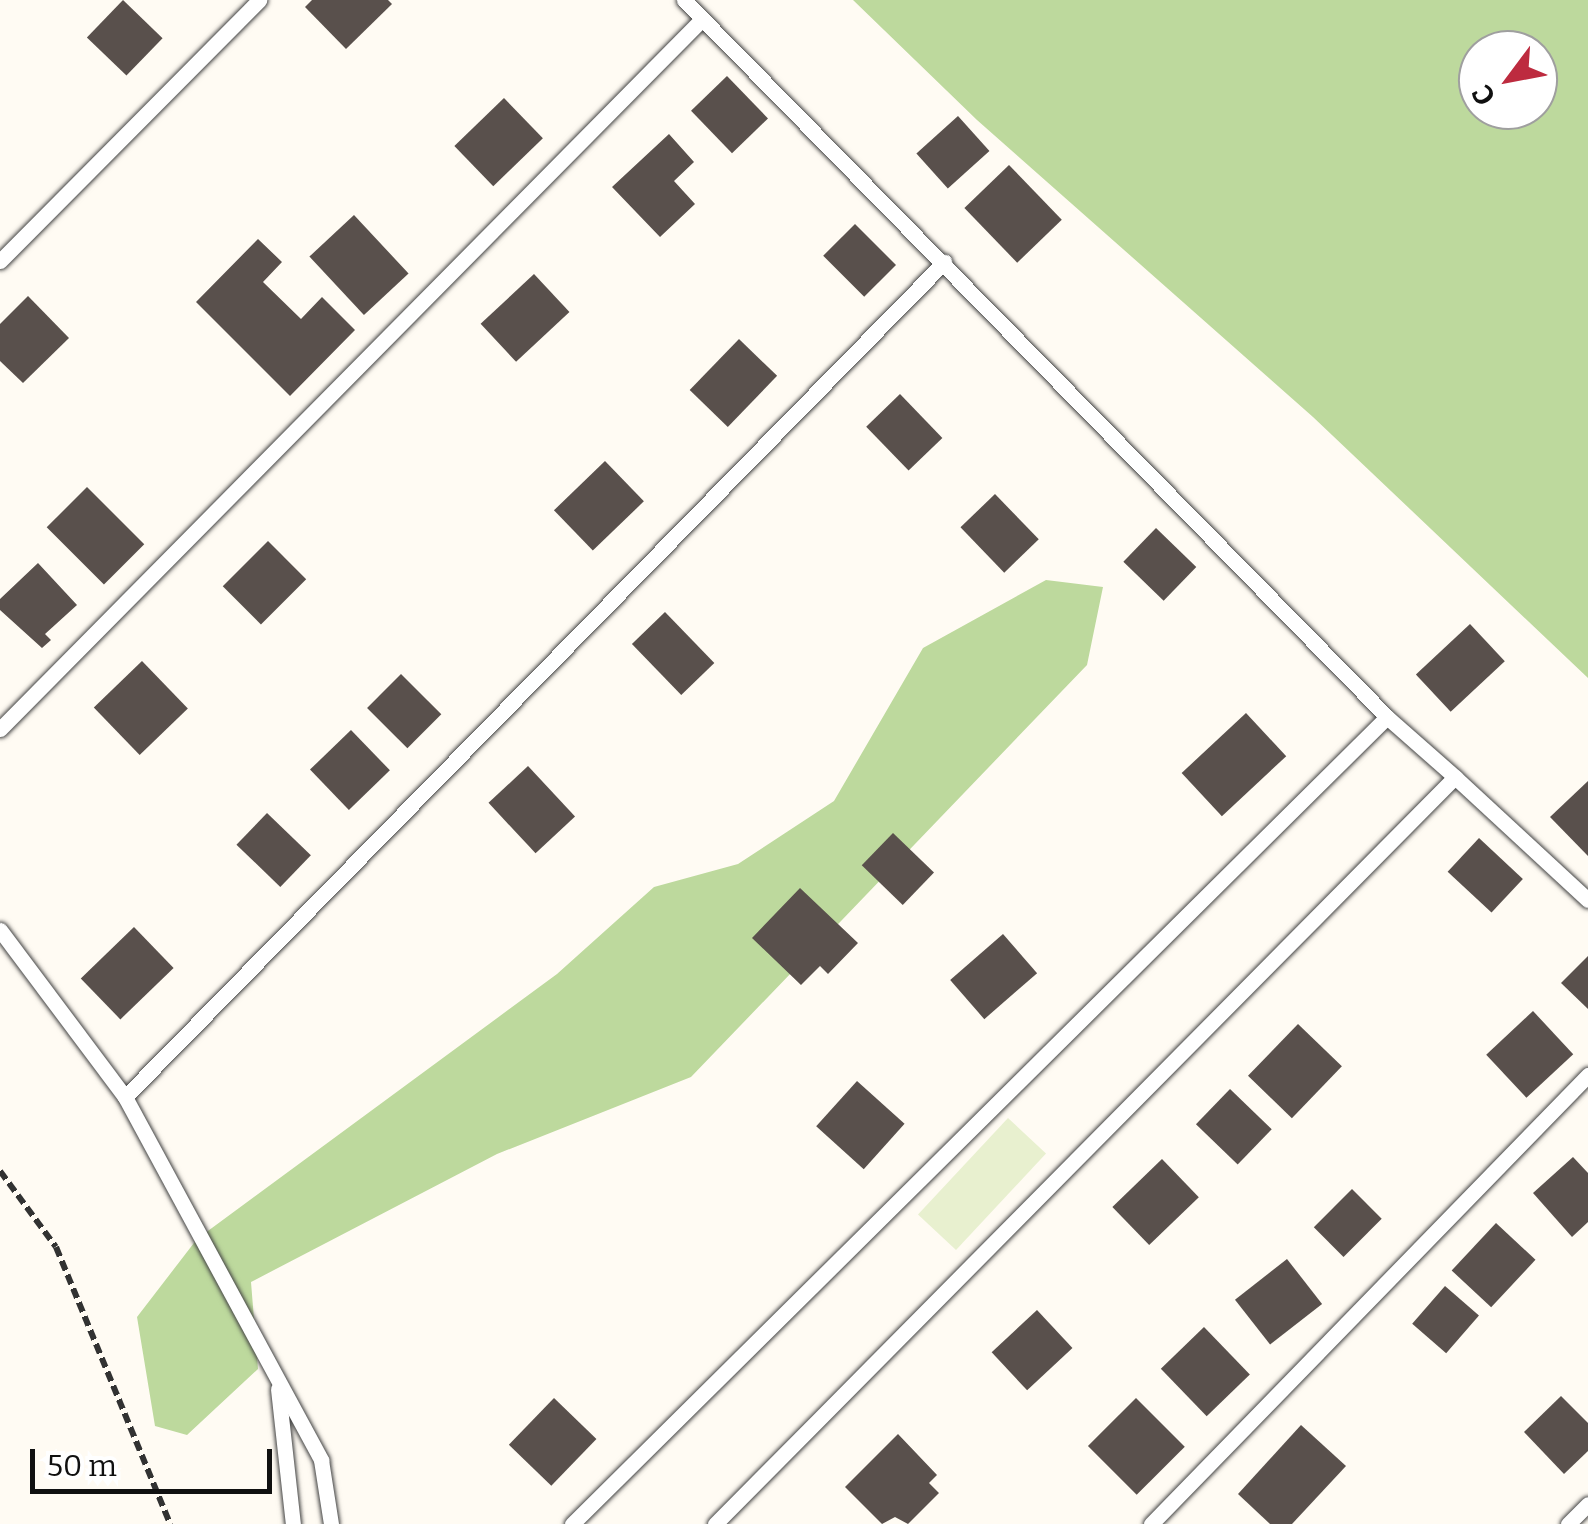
<!DOCTYPE html>
<meta charset="utf-8">
<style>
body{margin:0}
#map{position:relative;width:1588px;height:1524px;overflow:hidden;background:#fffbf3;font-family:Bitter,serif}
div>[style]{position:absolute}
.forest>*{inset:0;background:#bdd99d}
.pitch>*{inset:0;background:#e8f0cf;transform-origin:0 0}
.building>*{inset:0;background:#59504c;transform-origin:0 0}
.path>*{height:6px;margin-top:-3px;transform-origin:0;background:repeating-linear-gradient(90deg,#323232 0 10px,transparent 0 15px)}
.roads{filter:drop-shadow(0 0 2px #434343) drop-shadow(0 0 2px #434343)}
.lane>*{height:15px;margin:-7.5px;padding:0 7.5px;transform-origin:7.5px;border-radius:7.5px;background:#fff}
span{translate:-50% -50%;white-space:nowrap;text-align:center;line-height:1.15;-webkit-text-stroke:10px #fff;paint-order:stroke}
.north{position:absolute;left:1458px;top:30px;width:100px;height:100px;box-sizing:border-box;background:#fff;border:2px solid #9f9f9f;border-radius:50%;rotate:238deg;font-size:28px;font-weight:700;line-height:40px;text-align:center;color:#101010}
.north::after{content:'';display:block;margin:auto;width:35px;height:45px;background:#bd2b3f;clip-path:polygon(50% 0,100% 100%,50% 72%,0 100%)}
.scale{position:absolute;left:30px;top:1449px;width:242px;height:45px;box-sizing:border-box;border:5px solid #101010;border-top:0;padding-left:12px;font-size:30px;line-height:35px;white-space:nowrap;color:#101010;-webkit-text-stroke:8px #fff;paint-order:stroke}
</style>
<div id="map">
<div class="forest">
<div style="clip-path:polygon(evenodd,853px 0,1588px 0,1588px 678px,1313px 417px,977px 120px,853px 0,1538px 50px,1538px 110px,1478px 110px,1478px 50px,1538px 50px)"></div>
<div style="clip-path:polygon(1046px 580px,1103px 587px,1087px 665px,691px 1077px,497px 1154px,251px 1282px,258px 1369px,187px 1435px,155px 1426px,137px 1317px,197px 1239px,557px 974px,654px 887px,738px 864px,834px 801px,923px 648px)"></div>
</div>
<div class="pitch">
<div style="left:1008px;top:1118px;width:52px;height:132px;rotate:43deg"></div>
</div>
<div class="building">
<div style="left:123px;top:0;width:55px;height:52px;rotate:44deg"></div>
<div style="clip-path:polygon(312px 0,388px 0,392px 4px,346px 49px,305px 7px)"></div>
<div style="left:727px;top:76px;width:59px;height:50px;rotate:46deg"></div>
<div style="left:504px;top:98px;width:56px;height:69px;rotate:46deg"></div>
<div style="left:958px;top:116px;width:47px;height:56px;rotate:48deg"></div>
<div style="clip-path:polygon(669px 134px,694px 162px,674px 181px,695px 204px,660px 237px,612px 187px)"></div>
<div style="left:1009px;top:165px;width:76px;height:62px;rotate:46deg"></div>
<div style="left:354px;top:215px;width:80px;height:61px;rotate:47deg"></div>
<div style="left:855px;top:224px;width:58px;height:45px;rotate:45deg"></div>
<div style="clip-path:polygon(258px 239px,282px 262px,263px 282px,301px 319px,322px 297px,355px 330px,290px 396px,196px 302px)"></div>
<div style="left:534px;top:274px;width:52px;height:73px;rotate:47deg"></div>
<div style="clip-path:polygon(28px 296px,69px 338px,23px 383px,0 361px,0 324px)"></div>
<div style="left:739px;top:339px;width:53px;height:71px;rotate:44deg"></div>
<div style="left:900px;top:394px;width:61px;height:47px;rotate:46deg"></div>
<div style="left:605px;top:461px;width:56px;height:71px;rotate:46deg"></div>
<div style="left:87px;top:487px;width:81px;height:57px;rotate:45deg"></div>
<div style="left:995px;top:494px;width:63px;height:48px;rotate:46deg"></div>
<div style="left:1156px;top:528px;width:56px;height:47px;rotate:44deg"></div>
<div style="left:268px;top:541px;width:54px;height:64px;rotate:45deg"></div>
<div style="clip-path:polygon(38px 563px,77px 605px,45px 634px,51px 640px,42px 648px,0 610px,0 599px)"></div>
<div style="left:665px;top:612px;width:71px;height:46px;rotate:46deg"></div>
<div style="left:1470px;top:624px;width:51px;height:74px;rotate:47deg"></div>
<div style="left:142px;top:661px;width:66px;height:67px;rotate:46deg"></div>
<div style="left:401px;top:674px;width:57px;height:48px;rotate:45deg"></div>
<div style="left:1246px;top:713px;width:59px;height:88px;rotate:47deg"></div>
<div style="left:351px;top:730px;width:56px;height:57px;rotate:46deg"></div>
<div style="left:528px;top:766px;width:69px;height:54px;rotate:47deg"></div>
<div style="clip-path:polygon(1588px 781px,1588px 856px,1550px 817px)"></div>
<div style="left:267px;top:813px;width:61px;height:44px;rotate:44deg"></div>
<div style="left:893px;top:833px;width:57px;height:45px;rotate:44deg"></div>
<div style="left:1479px;top:838px;width:60px;height:46px;rotate:43deg"></div>
<div style="clip-path:polygon(800px 888px,858px 943px,828px 974px,820px 966px,801px 985px,752px 938px)"></div>
<div style="left:134px;top:927px;width:57px;height:74px;rotate:46deg"></div>
<div style="left:1003px;top:934px;width:52px;height:70px;rotate:49deg"></div>
<div style="clip-path:polygon(1588px 956px,1588px 1009px,1561px 983px)"></div>
<div style="left:1533px;top:1011px;width:59px;height:64px;rotate:47deg"></div>
<div style="left:1298px;top:1024px;width:61px;height:72px;rotate:44deg"></div>
<div style="left:857px;top:1081px;width:64px;height:61px;rotate:42deg"></div>
<div style="left:1230px;top:1089px;width:58px;height:49px;rotate:44deg"></div>
<div style="clip-path:polygon(1573px 1157px,1588px 1173px,1588px 1222px,1572px 1237px,1533px 1193px)"></div>
<div style="left:1162px;top:1159px;width:53px;height:69px;rotate:46deg"></div>
<div style="left:1352px;top:1189px;width:42px;height:54px;rotate:45deg"></div>
<div style="left:1496px;top:1223px;width:54px;height:65px;rotate:43deg"></div>
<div style="left:1287px;top:1259px;width:57px;height:66px;rotate:52deg"></div>
<div style="left:1445px;top:1286px;width:45px;height:50px;rotate:41deg"></div>
<div style="left:1037px;top:1310px;width:52px;height:62px;rotate:47deg"></div>
<div style="left:1204px;top:1327px;width:66px;height:60px;rotate:46deg"></div>
<div style="clip-path:polygon(1561px 1396px,1588px 1423px,1588px 1451px,1564px 1474px,1524px 1432px)"></div>
<div style="left:554px;top:1398px;width:59px;height:65px;rotate:44deg"></div>
<div style="left:1136px;top:1398px;width:69px;height:68px;rotate:45deg"></div>
<div style="clip-path:polygon(1301px 1425px,1346px 1466px,1292px 1524px,1270px 1524px,1238px 1494px)"></div>
<div style="clip-path:polygon(898px 1434px,937px 1475px,929px 1483px,939px 1493px,908px 1524px,895px 1517px,882px 1524px,845px 1487px)"></div>
</div>
<div class="path">
<div style="left:0;top:1171px;width:94px;rotate:53.6deg"></div>
<div style="left:56px;top:1247px;width:300px;rotate:67.6deg"></div>
</div>
<div class="roads">
<div class="lane">
<div style="left:684px;top:0;width:1004px;rotate:45.56deg"></div>
<div style="left:1387px;top:717px;width:91px;rotate:41.4deg"></div>
<div style="left:0;top:261px;width:368px;rotate:-45.2deg"></div>
<div style="left:0;top:729px;width:998px;rotate:-45.32deg"></div>
<div style="left:0;top:930px;width:209px;rotate:53.2deg"></div>
<div style="left:125px;top:1097px;width:413px;rotate:61.6deg"></div>
<div style="left:321px;top:1460px;width:65px;rotate:81.1deg"></div>
<div style="left:125px;top:1097px;width:1170px;rotate:-45.55deg"></div>
<div style="left:278px;top:1389px;width:136px;rotate:83.7deg"></div>
<div style="left:572px;top:1524px;width:1147px;rotate:-44.72deg"></div>
<div style="left:715px;top:1524px;width:1051px;rotate:-45.27deg"></div>
<div style="left:1455px;top:777px;width:181px;rotate:42.8deg"></div>
<div style="left:1151px;top:1524px;width:627px;rotate:-45.78deg"></div>
<div style="left:1568px;top:1524px;width:28px;rotate:-45deg"></div>
</div>
</div>
<div class="north">С</div>
<div class="scale">50 m</div>
</div>
